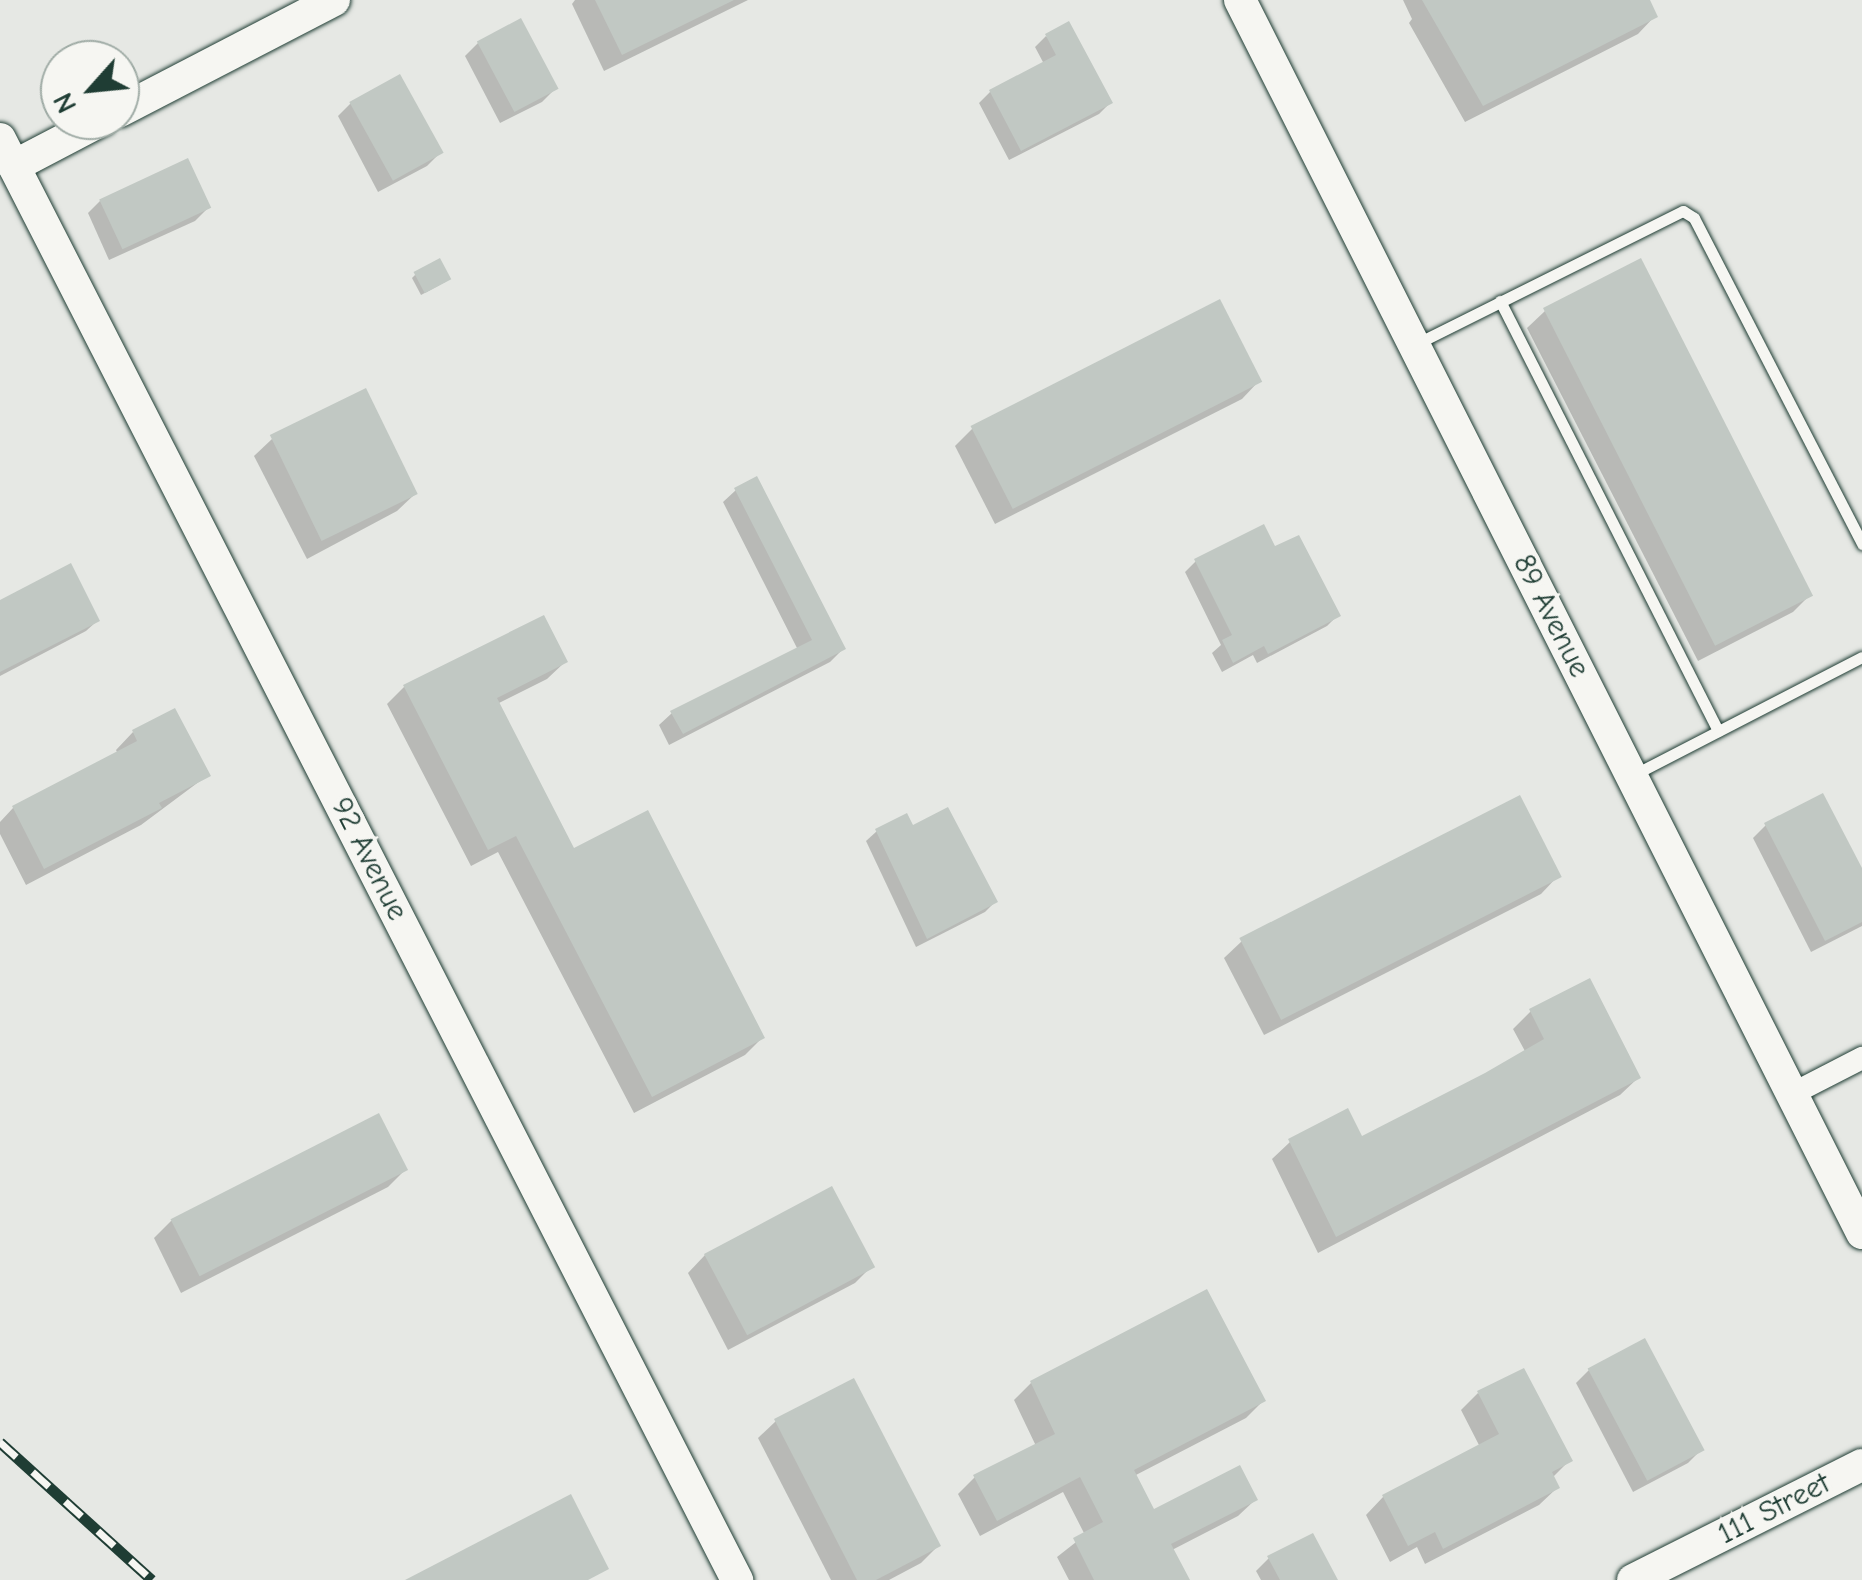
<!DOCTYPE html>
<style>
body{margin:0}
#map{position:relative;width:1862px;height:1580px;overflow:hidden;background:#f6f6f2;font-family:"Comic Neue",sans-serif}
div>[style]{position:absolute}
.built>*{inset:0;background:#e6e8e4}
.shadow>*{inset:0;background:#0003}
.building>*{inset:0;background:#c1c8c3;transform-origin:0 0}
.roads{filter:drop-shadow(0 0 2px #1f3d34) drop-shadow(0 0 2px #1f3d34)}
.lane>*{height:11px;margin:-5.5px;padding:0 5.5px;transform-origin:5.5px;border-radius:5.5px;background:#f6f6f2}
.street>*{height:22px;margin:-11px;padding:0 11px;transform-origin:11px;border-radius:11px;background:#f6f6f2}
.secondary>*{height:32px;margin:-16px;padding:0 16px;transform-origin:16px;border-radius:16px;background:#f6f6f2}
.rail>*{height:11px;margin-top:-5.5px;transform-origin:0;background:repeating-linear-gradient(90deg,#f6f6f2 0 22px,#1f3d34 0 44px);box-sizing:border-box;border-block:2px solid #1f3d34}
span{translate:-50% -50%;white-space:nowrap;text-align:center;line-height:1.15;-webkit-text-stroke:8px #f6f6f2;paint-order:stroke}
.street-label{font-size:30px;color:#1f3d34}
.north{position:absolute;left:40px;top:40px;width:100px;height:100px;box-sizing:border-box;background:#f6f6f2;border:2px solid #a0aca6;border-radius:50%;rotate:243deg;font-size:28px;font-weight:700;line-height:40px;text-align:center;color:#1f3d34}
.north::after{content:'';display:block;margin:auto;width:35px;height:45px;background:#1f3d34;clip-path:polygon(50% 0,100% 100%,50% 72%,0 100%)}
</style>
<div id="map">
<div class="built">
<div style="clip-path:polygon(evenodd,0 0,1862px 0,1862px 1580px,0 1580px,0 0,60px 60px,120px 60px,120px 120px,60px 120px,60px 60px)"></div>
</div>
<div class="shadow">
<div style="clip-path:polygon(575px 0,748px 0,604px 71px,572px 4px)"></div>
<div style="clip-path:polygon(1403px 0,1647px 0,1655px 16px,1638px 34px,1465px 122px,1409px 23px,1412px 19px)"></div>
<div style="clip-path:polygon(1046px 36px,1110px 103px,1099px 114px,1009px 160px,979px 103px,990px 92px,1044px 64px,1035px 47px)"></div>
<div style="clip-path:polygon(478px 43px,555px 89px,542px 102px,500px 123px,465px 56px)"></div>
<div style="clip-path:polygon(351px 103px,440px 153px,427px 166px,378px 192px,338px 116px)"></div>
<div style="clip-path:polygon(100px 201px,208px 208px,195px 221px,109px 260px,88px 213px)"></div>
<div style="clip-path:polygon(415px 275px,445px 282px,421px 295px,412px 278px)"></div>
<div style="clip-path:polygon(1545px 311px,1811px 594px,1793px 612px,1698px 661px,1527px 328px)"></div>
<div style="clip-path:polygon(1259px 381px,1242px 399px,995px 524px,955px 446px,972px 429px)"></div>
<div style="clip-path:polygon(272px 439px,415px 494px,397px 511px,307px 559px,254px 456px)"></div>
<div style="clip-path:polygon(736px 490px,843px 649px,830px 662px,669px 745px,659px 725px,672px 713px,798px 650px,723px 502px)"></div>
<div style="clip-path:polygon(1274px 550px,1338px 615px,1327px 626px,1257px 663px,1253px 655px,1222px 672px,1212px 653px,1221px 645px,1185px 572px,1196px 561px)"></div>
<div style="clip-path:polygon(0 602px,97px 621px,86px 631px,0 676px)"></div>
<div style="clip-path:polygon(565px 662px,547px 679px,497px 704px,573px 852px,762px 1038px,745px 1055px,634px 1113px,498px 852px,471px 866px,387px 704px,404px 687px)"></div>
<div style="clip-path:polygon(133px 732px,208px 775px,141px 825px,26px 885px,0 834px,0 822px,13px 808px,118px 754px,116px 750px)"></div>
<div style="clip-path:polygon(1766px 825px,1862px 874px,1862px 926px,1811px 952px,1753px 838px)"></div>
<div style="clip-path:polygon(912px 828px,995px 902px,985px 912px,916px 947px,866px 841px,877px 831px)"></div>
<div style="clip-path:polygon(1558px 876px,1541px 894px,1264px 1035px,1224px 958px,1242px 941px)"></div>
<div style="clip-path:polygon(1531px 1011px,1638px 1078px,1620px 1095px,1318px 1253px,1272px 1159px,1290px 1142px,1361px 1140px,1526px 1053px,1513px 1029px)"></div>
<div style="clip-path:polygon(405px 1170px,388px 1187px,181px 1293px,154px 1238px,171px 1221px)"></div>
<div style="clip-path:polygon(705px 1255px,872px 1266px,855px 1283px,728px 1350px,688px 1273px)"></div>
<div style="clip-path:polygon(1206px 1292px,1263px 1401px,1246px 1418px,1134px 1476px,1153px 1513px,1255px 1500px,1238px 1516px,1172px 1550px,1187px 1580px,1069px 1580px,1057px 1557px,1085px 1535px,1063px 1492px,980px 1536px,958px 1494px,975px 1477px,1036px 1446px,1014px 1400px,1031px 1383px)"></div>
<div style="clip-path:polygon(1589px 1370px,1701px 1450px,1688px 1463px,1633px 1492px,1576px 1383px)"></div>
<div style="clip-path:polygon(1478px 1393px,1570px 1460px,1552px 1478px,1557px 1488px,1539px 1505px,1425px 1564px,1417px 1547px,1390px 1562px,1366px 1515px,1383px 1497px,1480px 1447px,1461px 1410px)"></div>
<div style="clip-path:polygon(776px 1421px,938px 1546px,921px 1563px,889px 1580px,831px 1580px,758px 1438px)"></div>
<div style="clip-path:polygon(1269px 1558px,1336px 1580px,1261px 1580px,1256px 1571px)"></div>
</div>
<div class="building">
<div style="clip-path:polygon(595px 0,734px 0,622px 55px)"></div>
<div style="clip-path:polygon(1422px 0,1650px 0,1658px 17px,1483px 106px)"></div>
<div style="left:521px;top:18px;width:80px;height:50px;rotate:62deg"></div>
<div style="clip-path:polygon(1069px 21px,1113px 103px,1021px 151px,989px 90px,1056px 55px,1045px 34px)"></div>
<div style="left:400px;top:74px;width:90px;height:58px;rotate:61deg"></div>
<div style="left:188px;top:158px;width:55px;height:98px;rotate:65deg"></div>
<div style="left:440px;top:258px;width:24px;height:30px;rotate:62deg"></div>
<div style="left:1641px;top:258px;width:379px;height:110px;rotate:63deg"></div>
<div style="left:1220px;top:299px;width:93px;height:280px;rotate:63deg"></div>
<div style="left:366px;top:388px;width:118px;height:107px;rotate:64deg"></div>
<div style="clip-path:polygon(757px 476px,846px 649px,683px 734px,670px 711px,812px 640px,734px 488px)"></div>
<div style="clip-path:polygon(1264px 524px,1275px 546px,1299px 535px,1341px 616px,1268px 654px,1264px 646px,1233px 663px,1222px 640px,1232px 635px,1194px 559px)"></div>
<div style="clip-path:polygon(71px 563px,100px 621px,0 672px,0 600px)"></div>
<div style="clip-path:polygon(544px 615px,568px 662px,497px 698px,574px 848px,648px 810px,765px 1038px,652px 1097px,516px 836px,488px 850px,403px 685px)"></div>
<div style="clip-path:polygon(175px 708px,211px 776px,159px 803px,162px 808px,44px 869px,12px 806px,137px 741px,132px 730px)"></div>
<div style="clip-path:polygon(1823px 793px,1862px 868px,1862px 922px,1825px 941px,1764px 823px)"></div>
<div style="left:1520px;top:795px;width:92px;height:315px;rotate:63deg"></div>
<div style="clip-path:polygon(948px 807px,998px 902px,927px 939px,875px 829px,907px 813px,913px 825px)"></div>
<div style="clip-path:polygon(1590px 978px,1641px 1078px,1336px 1237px,1288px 1139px,1348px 1108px,1362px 1136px,1485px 1073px,1544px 1039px,1529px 1009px)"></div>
<div style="left:379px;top:1113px;width:64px;height:234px;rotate:63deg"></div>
<div style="left:832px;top:1186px;width:92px;height:145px;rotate:62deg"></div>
<div style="clip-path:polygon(1207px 1289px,1266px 1401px,1134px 1470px,1154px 1509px,1240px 1465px,1258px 1500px,1171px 1544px,1190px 1580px,1094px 1580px,1073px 1538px,1103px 1522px,1080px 1477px,997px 1521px,973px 1475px,1055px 1434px,1030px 1381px)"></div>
<div style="left:1645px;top:1338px;width:127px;height:65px;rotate:62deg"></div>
<div style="clip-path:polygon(1524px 1368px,1573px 1461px,1552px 1472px,1560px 1488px,1443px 1549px,1435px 1532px,1408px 1546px,1382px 1495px,1499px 1434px,1477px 1391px)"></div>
<div style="clip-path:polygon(854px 1378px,941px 1546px,876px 1580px,857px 1580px,774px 1419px)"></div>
<div style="clip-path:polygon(571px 1494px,609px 1569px,588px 1580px,405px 1580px)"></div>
<div style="clip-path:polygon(1313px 1533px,1338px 1580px,1280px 1580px,1267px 1556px)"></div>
</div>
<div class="roads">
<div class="lane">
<div style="left:1500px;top:301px;width:482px;rotate:63.1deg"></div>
<div style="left:1418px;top:343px;width:296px;rotate:-26.5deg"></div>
<div style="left:1683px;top:211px;width:13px;rotate:32deg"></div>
<div style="left:1694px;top:218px;width:367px;rotate:62.7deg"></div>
<div style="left:1635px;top:774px;width:255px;rotate:-27.3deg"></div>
</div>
<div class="street">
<div style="left:1792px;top:1094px;width:79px;rotate:-27.2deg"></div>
</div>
<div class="secondary">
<div style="left:1240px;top:0;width:1381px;rotate:63.23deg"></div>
<div style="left:120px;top:111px;width:241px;rotate:-27.4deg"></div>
<div style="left:0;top:139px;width:1619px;rotate:62.91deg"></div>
<div style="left:14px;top:166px;width:99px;rotate:-27.6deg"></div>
<div style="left:1633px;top:1580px;width:256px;rotate:-26.7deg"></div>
</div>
</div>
<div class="rail">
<div style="left:0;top:1442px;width:205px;rotate:42.2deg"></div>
</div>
<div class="street-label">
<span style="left:1551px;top:616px;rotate:63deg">89 Avenue</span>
<span style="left:369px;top:859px;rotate:63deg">92 Avenue</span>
<span style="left:1774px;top:1509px;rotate:-27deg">111 Street</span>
</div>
<div class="north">N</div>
</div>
